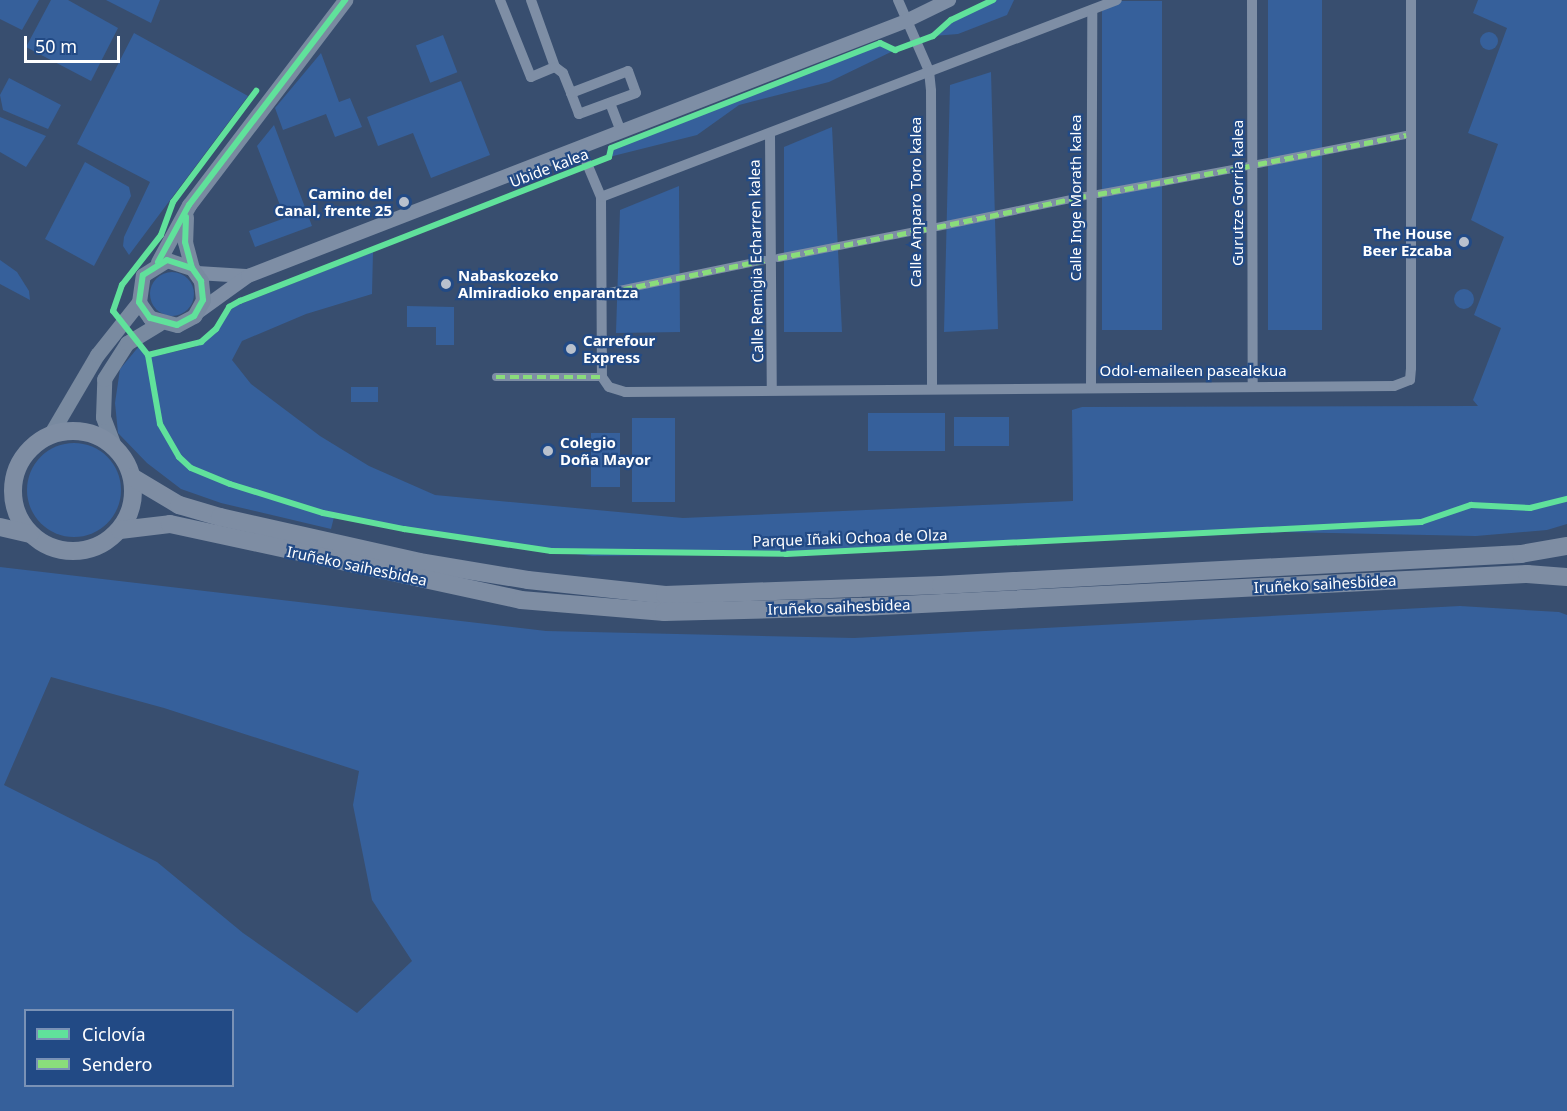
<!DOCTYPE html>
<meta charset="utf-8">
<style>
body{margin:0}
#map{position:relative;width:1567px;height:1111px;overflow:hidden;background:#384e6f;font-family:"Noto Sans",sans-serif}
div>[style]{position:absolute}
.green>*{inset:0;background:#36609b;transform-origin:0 0}
.round{border-radius:50%}
.pedestrian>*{height:8px;margin:-4px;padding:0 4px;transform-origin:4px;border-radius:4px;background:#7e8ea5}
.minor>*{height:10px;margin:-5px;padding:0 5px;transform-origin:5px;border-radius:5px;background:#7e8ea5}
.tertiary>*{height:14px;margin:-7px;padding:0 7px;transform-origin:7px;border-radius:7px;background:#7e8ea5}
.secondary>*{height:15px;margin:-7.5px;padding:0 7.5px;transform-origin:7.5px;border-radius:7.5px;background:#798aa0}
.trunk>*{height:18px;margin:-9px;padding:0 9px;transform-origin:9px;border-radius:9px;background:#7e8da3}
.trunk>.ring{margin:-9px;padding:0;box-sizing:content-box;background:none;border:18px solid #7e8da3;border-radius:50%}
.quiet>*{height:4.5px;margin-top:-2.25px;transform-origin:0;background:repeating-linear-gradient(90deg,#8add7b 0 9px,transparent 0 13.5px)}
.cycleway>*{height:6px;margin:-3px;padding:0 3px;transform-origin:3px;border-radius:3px;background:#60e19b}
.dots>*{width:16px;height:16px;translate:-50% -50%;box-sizing:border-box;border:3px solid #224a85;border-radius:50%}
span{translate:-50% -50%;white-space:nowrap;text-align:center;line-height:1.15;-webkit-text-stroke:4.5px #224a85;paint-order:stroke}
.street-label{font-size:15px;color:#fff}
.poi-label{font-size:15px;color:#fff;font-weight:700}
.right{translate:-100% -50%;text-align:right}
.left{translate:0 -50%;text-align:left}
.legend{position:absolute;left:24px;top:1009px;width:210px;height:78px;box-sizing:border-box;background:#224a85;border:2px solid #7a92b6;margin:0;padding:8px 10px;list-style:none;font-size:18px;color:#fff}
.legend li{display:flex;align-items:center;gap:12px;height:30px}
.legend b{width:30px;border:2px solid #7a92b6}
.scale{position:absolute;left:24px;top:36px;width:96px;height:27px;box-sizing:border-box;border:3px solid #fff;border-top:0;padding-left:8px;font-size:18px;line-height:21px;white-space:nowrap;color:#fff;-webkit-text-stroke:4px #224a85;paint-order:stroke}
</style>
<div id="map">
<div class="green">
<div style="clip-path:polygon(0 0,39px 0,22px 30px,0 19px)"></div>
<div style="clip-path:polygon(51px 0,68px 0,118px 28px,91px 81px,26px 47px)"></div>
<div style="clip-path:polygon(106px 0,160px 0,151px 23px)"></div>
<div style="clip-path:polygon(993px 0,1014px 0,1007px 15px,958px 34px,933px 36px,951px 20px)"></div>
<div style="left:1268px;top:0;width:54px;height:330px"></div>
<div style="clip-path:polygon(1478px 0,1567px 0,1567px 524px,1547px 530px,1476px 536px,1283px 532px,812px 554px,592px 556px,433px 536px,334px 517px,331px 529px,221px 503px,181px 489px,147px 463px,118px 433px,115px 403px,120px 369px,140px 345px,147px 358px,195px 347px,218px 329px,233px 307px,373px 252px,372px 294px,306px 314px,242px 341px,232px 360px,251px 384px,320px 436px,369px 466px,435px 495px,683px 518px,1073px 501px,1072px 410px,1082px 407px,1478px 406px,1473px 400px,1501px 328px,1474px 315px,1504px 237px,1471px 220px,1498px 144px,1468px 133px,1507px 28px,1473px 13px)"></div>
<div style="left:1162px;top:1px;width:329px;height:60px;rotate:90deg"></div>
<div class="round" style="left:1480px;top:32px;width:18px;height:18px"></div>
<div style="clip-path:polygon(134px 33px,248px 96px,129px 255px,123px 246px,124px 237px,150px 182px,77px 144px)"></div>
<div style="left:443px;top:35px;width:40px;height:29px;rotate:69deg"></div>
<div style="clip-path:polygon(880px 43px,895px 50px,829px 82px,739px 105px,697px 135px,609px 157px,611px 148px)"></div>
<div style="clip-path:polygon(321px 53px,339px 102px,350px 98px,362px 127px,335px 137px,326px 114px,283px 130px,275px 108px)"></div>
<div style="clip-path:polygon(991px 72px,998px 329px,944px 332px,950px 85px)"></div>
<div style="clip-path:polygon(9px 78px,61px 105px,48px 129px,3px 110px,0 95px)"></div>
<div style="clip-path:polygon(461px 81px,490px 155px,431px 178px,413px 133px,378px 146px,367px 117px)"></div>
<div style="clip-path:polygon(0 117px,46px 136px,26px 167px,0 152px)"></div>
<div style="clip-path:polygon(274px 125px,312px 226px,255px 247px,249px 231px,285px 218px,257px 146px)"></div>
<div style="clip-path:polygon(832px 127px,842px 332px,784px 332px,784px 147px)"></div>
<div style="clip-path:polygon(85px 162px,129px 187px,131px 196px,94px 266px,45px 239px)"></div>
<div style="clip-path:polygon(679px 186px,680px 332px,616px 333px,620px 210px)"></div>
<div style="clip-path:polygon(0 260px,17px 272px,29px 291px,30px 300px,0 284px)"></div>
<div class="round" style="left:150px;top:272px;width:44px;height:44px"></div>
<div class="round" style="left:1454px;top:289px;width:20px;height:20px"></div>
<div style="clip-path:polygon(407px 306px,454px 307px,454px 345px,436px 345px,436px 327px,407px 327px)"></div>
<div style="left:378px;top:387px;width:15px;height:27px;rotate:90deg"></div>
<div style="left:868px;top:413px;width:77px;height:38px"></div>
<div style="left:954px;top:417px;width:55px;height:29px"></div>
<div style="left:632px;top:418px;width:43px;height:84px"></div>
<div style="left:591px;top:433px;width:29px;height:54px"></div>
<div class="round" style="left:27px;top:443px;width:94px;height:94px"></div>
<div style="clip-path:polygon(evenodd,0 567px,546px 631px,854px 638px,1460px 606px,1559px 612px,1567px 615px,1567px 1111px,0 1111px,0 567px,51px 677px,164px 708px,359px 771px,353px 805px,372px 900px,412px 961px,357px 1013px,243px 933px,157px 862px,4px 785px,51px 677px,0 567px,26px 1010px,232px 1010px,232px 1086px,26px 1086px,26px 1010px)"></div>
</div>
<div class="pedestrian">
<div style="left:1258px;top:164px;width:151px;rotate:-11.1deg"></div>
<div style="left:1098px;top:194px;width:154px;rotate:-10.5deg"></div>
<div style="left:937px;top:227px;width:152px;rotate:-11.8deg"></div>
<div style="left:778px;top:258px;width:151px;rotate:-11.1deg"></div>
<div style="left:610px;top:292px;width:158px;rotate:-11.7deg"></div>
<div style="left:496px;top:377px;width:106px"></div>
</div>
<div class="minor">
<div style="left:500px;top:0;width:83px;rotate:68.1deg"></div>
<div style="left:531px;top:77px;width:26px;rotate:-23deg"></div>
<div style="left:531px;top:0;width:71px;rotate:70.3deg"></div>
<div style="left:555px;top:67px;width:10px;rotate:37deg"></div>
<div style="left:563px;top:73px;width:22px;rotate:68deg"></div>
<div style="left:898px;top:0;width:77px;rotate:66.4deg"></div>
<div style="left:929px;top:71px;width:20px;rotate:84deg"></div>
<div style="left:931px;top:91px;width:296px;rotate:89.8deg"></div>
<div style="left:1252px;top:0;width:386px;rotate:89.9deg"></div>
<div style="left:628px;top:71px;width:23px;rotate:70deg"></div>
<div style="left:636px;top:93px;width:61px;rotate:159.8deg"></div>
<div style="left:579px;top:114px;width:22px;rotate:-111deg"></div>
<div style="left:571px;top:93px;width:61px;rotate:-21.1deg"></div>
<div style="left:610px;top:103px;width:30px;rotate:69deg"></div>
<div style="left:770px;top:134px;width:255px;rotate:89.6deg"></div>
<div style="left:580px;top:147px;width:54px;rotate:67.2deg"></div>
<div style="left:601px;top:197px;width:180px;rotate:89.7deg"></div>
<div style="left:602px;top:377px;width:12px;rotate:55deg"></div>
<div style="left:609px;top:387px;width:17px;rotate:17deg"></div>
<div style="left:625px;top:392px;width:769px;rotate:-0.45deg"></div>
<div style="left:1394px;top:386px;width:17px;rotate:-21deg"></div>
<div style="left:1410px;top:380px;width:12px;rotate:-85deg"></div>
<div style="left:1411px;top:368px;width:368px;rotate:-90deg"></div>
<div style="left:601px;top:197px;width:552px;rotate:-20.9deg"></div>
<div style="left:1091px;top:387px;width:377px;rotate:-89.8deg"></div>
</div>
<div class="tertiary">
<div style="left:197px;top:273px;width:49px;rotate:3.5deg"></div>
<div style="left:198px;top:312px;width:62px;rotate:-35.8deg"></div>
<div style="left:248px;top:276px;width:706px;rotate:-21.18deg"></div>
<div style="left:906px;top:21px;width:48px;rotate:-26deg"></div>
</div>
<div class="secondary">
<div style="left:186px;top:217px;width:25px;rotate:92deg"></div>
<div style="left:185px;top:242px;width:27px;rotate:75deg"></div>
<div style="left:192px;top:268px;width:16px;rotate:55deg"></div>
<div style="left:201px;top:281px;width:19px;rotate:84deg"></div>
<div style="left:203px;top:300px;width:18px;rotate:119deg"></div>
<div style="left:194px;top:316px;width:19px;rotate:152deg"></div>
<div style="left:177px;top:325px;width:28px;rotate:-165deg"></div>
<div style="left:150px;top:318px;width:19px;rotate:-125deg"></div>
<div style="left:139px;top:302px;width:27px;rotate:-82deg"></div>
<div style="left:143px;top:275px;width:28px;rotate:-32deg"></div>
<div style="left:167px;top:260px;width:26px;rotate:18deg"></div>
<div style="left:158px;top:262px;width:65px;rotate:-61.5deg"></div>
<div style="left:189px;top:205px;width:258px;rotate:-52.7deg"></div>
<div style="left:50px;top:435px;width:93px;rotate:-59.6deg"></div>
<div style="left:97px;top:355px;width:68px;rotate:-51.6deg"></div>
<div style="left:114px;top:446px;width:31px;rotate:-111deg"></div>
<div style="left:103px;top:417px;width:38px;rotate:-88deg"></div>
<div style="left:104px;top:379px;width:43px;rotate:-57.4deg"></div>
<div style="left:127px;top:343px;width:37px;rotate:-31deg"></div>
</div>
<div class="trunk">
<div class="ring" style="left:13px;top:431px;width:102px;height:102px"></div>
<div style="left:132px;top:477px;width:55px;rotate:30.8deg"></div>
<div style="left:179px;top:505px;width:43px;rotate:16.3deg"></div>
<div style="left:220px;top:517px;width:204px;rotate:12.7deg"></div>
<div style="left:419px;top:562px;width:110px;rotate:9.4deg"></div>
<div style="left:528px;top:580px;width:138px;rotate:6.2deg"></div>
<div style="left:665px;top:595px;width:276px;rotate:-2.1deg"></div>
<div style="left:941px;top:585px;width:581px;rotate:-3.06deg"></div>
<div style="left:1521px;top:554px;width:47px;rotate:-9.9deg"></div>
<div style="left:0;top:527px;width:31px;rotate:13deg"></div>
<div style="left:120px;top:530px;width:50px;rotate:-6.8deg"></div>
<div style="left:170px;top:524px;width:359px;rotate:12.2deg"></div>
<div style="left:521px;top:600px;width:144px;rotate:4.8deg"></div>
<div style="left:664px;top:612px;width:197px;rotate:-1.5deg"></div>
<div style="left:861px;top:607px;width:667px;rotate:-2.84deg"></div>
<div style="left:1527px;top:574px;width:40px;rotate:4.3deg"></div>
</div>
<div class="quiet">
<div style="left:1258px;top:164px;width:151px;rotate:-11.1deg"></div>
<div style="left:1098px;top:194px;width:154px;rotate:-10.5deg"></div>
<div style="left:937px;top:227px;width:152px;rotate:-11.8deg"></div>
<div style="left:778px;top:258px;width:151px;rotate:-11.1deg"></div>
<div style="left:610px;top:292px;width:158px;rotate:-11.7deg"></div>
<div style="left:496px;top:377px;width:106px"></div>
</div>
<div class="cycleway">
<div style="left:186px;top:217px;width:25px;rotate:92deg"></div>
<div style="left:185px;top:242px;width:27px;rotate:75deg"></div>
<div style="left:192px;top:268px;width:16px;rotate:55deg"></div>
<div style="left:201px;top:281px;width:19px;rotate:84deg"></div>
<div style="left:203px;top:300px;width:18px;rotate:119deg"></div>
<div style="left:194px;top:316px;width:19px;rotate:152deg"></div>
<div style="left:177px;top:325px;width:28px;rotate:-165deg"></div>
<div style="left:150px;top:318px;width:19px;rotate:-125deg"></div>
<div style="left:139px;top:302px;width:27px;rotate:-82deg"></div>
<div style="left:143px;top:275px;width:28px;rotate:-32deg"></div>
<div style="left:167px;top:260px;width:26px;rotate:18deg"></div>
<div style="left:158px;top:262px;width:65px;rotate:-61.5deg"></div>
<div style="left:189px;top:205px;width:258px;rotate:-52.7deg"></div>
<div style="left:148px;top:355px;width:70px;rotate:80.1deg"></div>
<div style="left:160px;top:424px;width:38px;rotate:60deg"></div>
<div style="left:179px;top:457px;width:16px;rotate:43deg"></div>
<div style="left:191px;top:468px;width:42px;rotate:22.3deg"></div>
<div style="left:230px;top:484px;width:97px;rotate:17.3deg"></div>
<div style="left:323px;top:513px;width:83px;rotate:11.2deg"></div>
<div style="left:404px;top:529px;width:149px;rotate:8.5deg"></div>
<div style="left:551px;top:551px;width:235px;rotate:0.7deg"></div>
<div style="left:786px;top:554px;width:636px;rotate:-2.88deg"></div>
<div style="left:1421px;top:522px;width:53px;rotate:-18.8deg"></div>
<div style="left:1471px;top:505px;width:59px;rotate:2.9deg"></div>
<div style="left:1530px;top:508px;width:38px;rotate:-14deg"></div>
<div style="left:148px;top:355px;width:55px;rotate:-13.8deg"></div>
<div style="left:201px;top:342px;width:20px;rotate:-41deg"></div>
<div style="left:216px;top:329px;width:26px;rotate:-59deg"></div>
<div style="left:229px;top:307px;width:13px;rotate:-29deg"></div>
<div style="left:240px;top:301px;width:396px;rotate:-21.3deg"></div>
<div style="left:609px;top:157px;width:9px;rotate:-77deg"></div>
<div style="left:611px;top:148px;width:289px;rotate:-21.3deg"></div>
<div style="left:880px;top:43px;width:17px;rotate:25deg"></div>
<div style="left:895px;top:50px;width:40px;rotate:-20.2deg"></div>
<div style="left:933px;top:36px;width:24px;rotate:-42deg"></div>
<div style="left:951px;top:20px;width:47px;rotate:-25.5deg"></div>
<div style="left:148px;top:355px;width:56px;rotate:-128.5deg"></div>
<div style="left:113px;top:311px;width:28px;rotate:-71deg"></div>
<div style="left:122px;top:285px;width:63px;rotate:-52deg"></div>
<div style="left:161px;top:235px;width:35px;rotate:-70deg"></div>
<div style="left:173px;top:202px;width:139px;rotate:-53.2deg"></div>
</div>
<div class="dots">
<div style="left:404px;top:202px;background:#b9c1cd"></div>
<div style="left:1464px;top:242px;background:#b9c1cd"></div>
<div style="left:446px;top:284px;background:#b9c1cd"></div>
<div style="left:571px;top:349px;background:#b9c1cd"></div>
<div style="left:548px;top:451px;background:#b9c1cd"></div>
</div>
<div class="street-label">
<span style="left:549px;top:168px;rotate:-21deg">Ubide kalea</span>
<span style="left:1238px;top:193px;rotate:-90deg">Gurutze Gorria kalea</span>
<span style="left:1076px;top:198px;rotate:-90deg">Calle Inge Morath kalea</span>
<span style="left:916px;top:202px;rotate:-90deg">Calle Amparo Toro kalea</span>
<span style="left:756px;top:261px;rotate:-91deg">Calle Remigia Echarren kalea</span>
<span style="left:1193px;top:371px">Odol-emaileen pasealekua</span>
<span style="left:850px;top:538px;rotate:-2deg">Parque Iñaki Ochoa de Olza</span>
<span style="left:357px;top:566px;rotate:12deg">Iruñeko saihesbidea</span>
<span style="left:1325px;top:584px;rotate:-3deg">Iruñeko saihesbidea</span>
<span style="left:839px;top:607px;rotate:-2deg">Iruñeko saihesbidea</span>
</div>
<div class="poi-label">
<span class="right" style="left:392px;top:202px">Camino del<br>Canal, frente 25</span>
<span class="right" style="left:1452px;top:242px">The House<br>Beer Ezcaba</span>
<span class="left" style="left:458px;top:284px">Nabaskozeko<br>Almiradioko enparantza</span>
<span class="left" style="left:583px;top:349px">Carrefour<br>Express</span>
<span class="left" style="left:560px;top:451px">Colegio<br>Doña Mayor</span>
</div>
<ul class="legend">
<li><b style="height:8px;background:#60e19b"></b>Ciclovía</li>
<li><b style="height:8px;background:#8add7b"></b>Sendero</li>
</ul>
<div class="scale">50 m</div>
</div>
